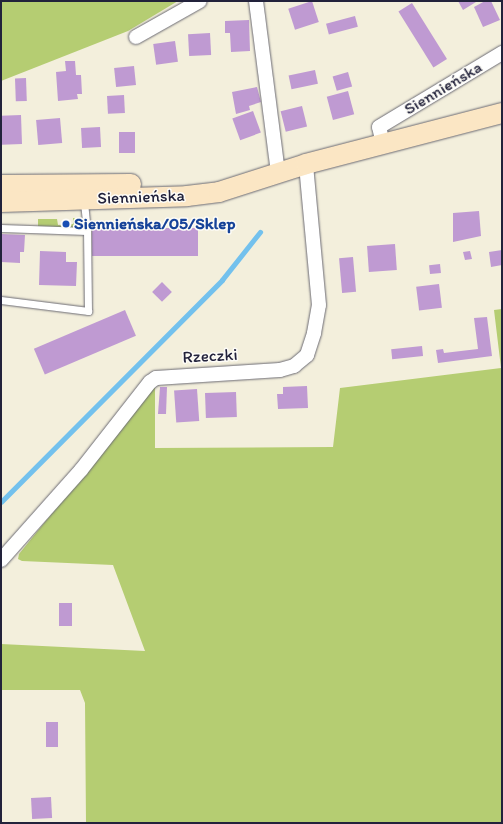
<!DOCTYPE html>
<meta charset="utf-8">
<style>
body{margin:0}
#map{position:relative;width:503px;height:824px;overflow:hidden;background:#f3efdc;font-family:Itim,sans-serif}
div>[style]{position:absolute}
.green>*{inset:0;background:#b5cd72}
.stream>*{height:4.5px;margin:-2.25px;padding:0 2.25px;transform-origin:2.25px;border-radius:2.25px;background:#73c1ed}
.building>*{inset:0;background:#bf9ad2;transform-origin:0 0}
.roads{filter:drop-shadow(0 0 1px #6b6a73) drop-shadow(0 0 1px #6b6a73)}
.service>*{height:7px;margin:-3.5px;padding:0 3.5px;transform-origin:3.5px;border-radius:3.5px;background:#fff}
.minor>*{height:14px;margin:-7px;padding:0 7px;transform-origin:7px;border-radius:7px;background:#fff}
.secondary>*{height:20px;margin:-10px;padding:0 10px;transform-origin:10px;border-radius:10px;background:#fbe6c4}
.dots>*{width:11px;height:11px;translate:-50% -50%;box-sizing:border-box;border:2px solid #fdfcf7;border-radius:50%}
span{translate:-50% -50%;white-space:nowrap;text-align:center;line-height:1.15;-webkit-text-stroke:3px #fdfcf7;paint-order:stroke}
.street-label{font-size:17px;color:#22223b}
.transit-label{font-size:17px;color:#164399;font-weight:700}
.left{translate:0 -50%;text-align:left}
.frame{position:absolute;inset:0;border:2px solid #22223b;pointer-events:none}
</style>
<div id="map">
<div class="green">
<div style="clip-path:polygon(1px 1px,178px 1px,128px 31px,1px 81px)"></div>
<div style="clip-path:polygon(73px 218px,81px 218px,81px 225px,78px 228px,38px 227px,38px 219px,57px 219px,58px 225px,73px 224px)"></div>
<div style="clip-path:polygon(502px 309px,502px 823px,86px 823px,85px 703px,80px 690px,1px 690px,1px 644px,145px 651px,113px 565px,22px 561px,18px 559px,19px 554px,155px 386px,155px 448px,333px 447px,340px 388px,501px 368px,494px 310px)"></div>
</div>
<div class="stream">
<div style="left:1px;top:502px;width:313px;rotate:-45.1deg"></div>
<div style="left:222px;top:280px;width:61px;rotate:-51.6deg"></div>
</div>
<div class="building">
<div style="left:312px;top:1px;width:22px;height:25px;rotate:72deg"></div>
<div style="clip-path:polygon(458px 1px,475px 1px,476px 2px,463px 10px)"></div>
<div style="clip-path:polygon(485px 1px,491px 1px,500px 20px,483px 27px,474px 7px)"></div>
<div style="left:412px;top:3px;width:66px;height:16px;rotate:58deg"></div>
<div style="left:355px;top:16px;width:11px;height:30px;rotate:75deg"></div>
<div style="clip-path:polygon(249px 20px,250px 51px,231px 52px,230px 33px,225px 33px,225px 21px)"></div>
<div style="left:210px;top:33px;width:22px;height:22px;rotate:87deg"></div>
<div style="left:175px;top:41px;width:21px;height:22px;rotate:82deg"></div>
<div style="clip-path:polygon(65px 61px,75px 61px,76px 75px,81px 75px,82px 94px,77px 94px,78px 99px,58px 101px,56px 72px,66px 71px)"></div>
<div style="left:134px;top:66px;width:19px;height:20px;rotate:84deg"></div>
<div style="left:315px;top:70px;width:14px;height:27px;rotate:78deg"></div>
<div style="left:348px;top:72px;width:15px;height:16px;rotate:74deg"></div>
<div style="left:26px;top:78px;width:23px;height:11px;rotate:88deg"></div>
<div style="clip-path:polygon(257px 87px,261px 102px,249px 106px,250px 110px,236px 114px,232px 92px)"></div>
<div style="left:348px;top:91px;width:24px;height:22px;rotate:75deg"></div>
<div style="left:124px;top:95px;width:18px;height:17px;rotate:87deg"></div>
<div style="left:302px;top:106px;width:21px;height:22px;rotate:76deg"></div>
<div style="left:253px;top:111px;width:23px;height:22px;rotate:70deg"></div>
<div style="left:21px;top:115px;width:29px;height:20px;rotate:88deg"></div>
<div style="left:60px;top:118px;width:25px;height:24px;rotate:85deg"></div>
<div style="left:100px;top:127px;width:20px;height:19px;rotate:87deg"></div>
<div style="left:119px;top:132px;width:16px;height:21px"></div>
<div style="clip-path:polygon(479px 211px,481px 236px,453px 242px,453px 213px)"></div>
<div style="left:92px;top:228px;width:106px;height:28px"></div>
<div style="clip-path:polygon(1px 234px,25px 235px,24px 252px,20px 252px,20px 263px,1px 262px)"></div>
<div style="left:395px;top:244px;width:26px;height:28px;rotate:86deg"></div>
<div style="clip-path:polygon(502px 250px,502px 265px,491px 267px,489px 252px)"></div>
<div style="clip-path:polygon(40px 251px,66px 252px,66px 262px,77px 262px,76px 286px,39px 285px)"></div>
<div style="clip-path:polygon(470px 251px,472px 259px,465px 260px,463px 252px)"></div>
<div style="left:353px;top:257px;width:35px;height:14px;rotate:85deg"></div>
<div style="left:440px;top:264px;width:9px;height:11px;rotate:84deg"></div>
<div style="left:162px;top:282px;width:14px;height:14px;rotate:45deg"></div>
<div style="left:439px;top:284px;width:24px;height:23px;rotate:83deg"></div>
<div style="left:125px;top:310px;width:28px;height:99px;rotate:67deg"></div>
<div style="clip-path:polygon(487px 317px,492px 356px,438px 363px,436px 350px,443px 349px,444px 353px,478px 349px,474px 318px)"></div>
<div style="left:422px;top:346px;width:10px;height:31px;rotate:84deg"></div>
<div style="clip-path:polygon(307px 386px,308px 408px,278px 409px,277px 394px,283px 394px,283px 387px)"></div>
<div style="clip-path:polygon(160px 387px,167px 387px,166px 414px,158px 414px)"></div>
<div style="left:197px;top:389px;width:32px;height:23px;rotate:86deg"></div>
<div style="left:236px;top:392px;width:25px;height:31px;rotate:88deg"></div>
<div style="left:59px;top:603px;width:13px;height:23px"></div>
<div style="left:46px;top:722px;width:12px;height:25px"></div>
<div style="left:51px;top:797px;width:21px;height:20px;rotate:87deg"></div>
</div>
<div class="roads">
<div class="service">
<div style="left:1px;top:228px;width:86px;rotate:2deg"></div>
<div style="left:1px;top:300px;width:88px;rotate:7.2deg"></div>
<div style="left:88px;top:311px;width:80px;rotate:-90.7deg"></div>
<div style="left:87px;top:231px;width:30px;rotate:-96deg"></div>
</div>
<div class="minor">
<div style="left:256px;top:1px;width:172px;rotate:82.7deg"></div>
<div style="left:136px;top:37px;width:73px;rotate:-29.4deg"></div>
<div style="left:383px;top:144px;width:17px;rotate:-103deg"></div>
<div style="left:379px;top:127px;width:144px;rotate:-31deg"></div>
<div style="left:1px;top:560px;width:120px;rotate:-48.4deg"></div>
<div style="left:81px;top:470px;width:112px;rotate:-51.9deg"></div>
<div style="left:150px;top:382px;width:7px;rotate:-34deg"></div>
<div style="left:156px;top:378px;width:124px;rotate:-3.7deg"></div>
<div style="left:280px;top:370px;width:15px;rotate:-16deg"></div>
<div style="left:294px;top:366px;width:17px;rotate:-40deg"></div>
<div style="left:307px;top:355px;width:23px;rotate:-72deg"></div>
<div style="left:314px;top:333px;width:28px;rotate:-80deg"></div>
<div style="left:319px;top:305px;width:142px;rotate:-95.3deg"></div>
</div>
<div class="secondary">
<div style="left:1px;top:185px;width:130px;rotate:-0.4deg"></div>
<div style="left:1px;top:202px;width:186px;rotate:-1.8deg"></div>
<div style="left:187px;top:196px;width:32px;rotate:-7deg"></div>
<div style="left:219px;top:192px;width:91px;rotate:-17.8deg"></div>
<div style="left:306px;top:164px;width:203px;rotate:-14.6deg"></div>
</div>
</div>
<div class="dots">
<div style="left:66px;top:224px;background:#1a4fb4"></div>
</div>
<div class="street-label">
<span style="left:443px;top:88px;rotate:-31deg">Siennieńska</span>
<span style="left:141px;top:197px;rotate:-2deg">Siennieńska</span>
<span style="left:210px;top:356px;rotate:-3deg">Rzeczki</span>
</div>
<div class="transit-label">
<span class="left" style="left:74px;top:224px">Siennieńska/05/Sklep</span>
</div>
<div class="frame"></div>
</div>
